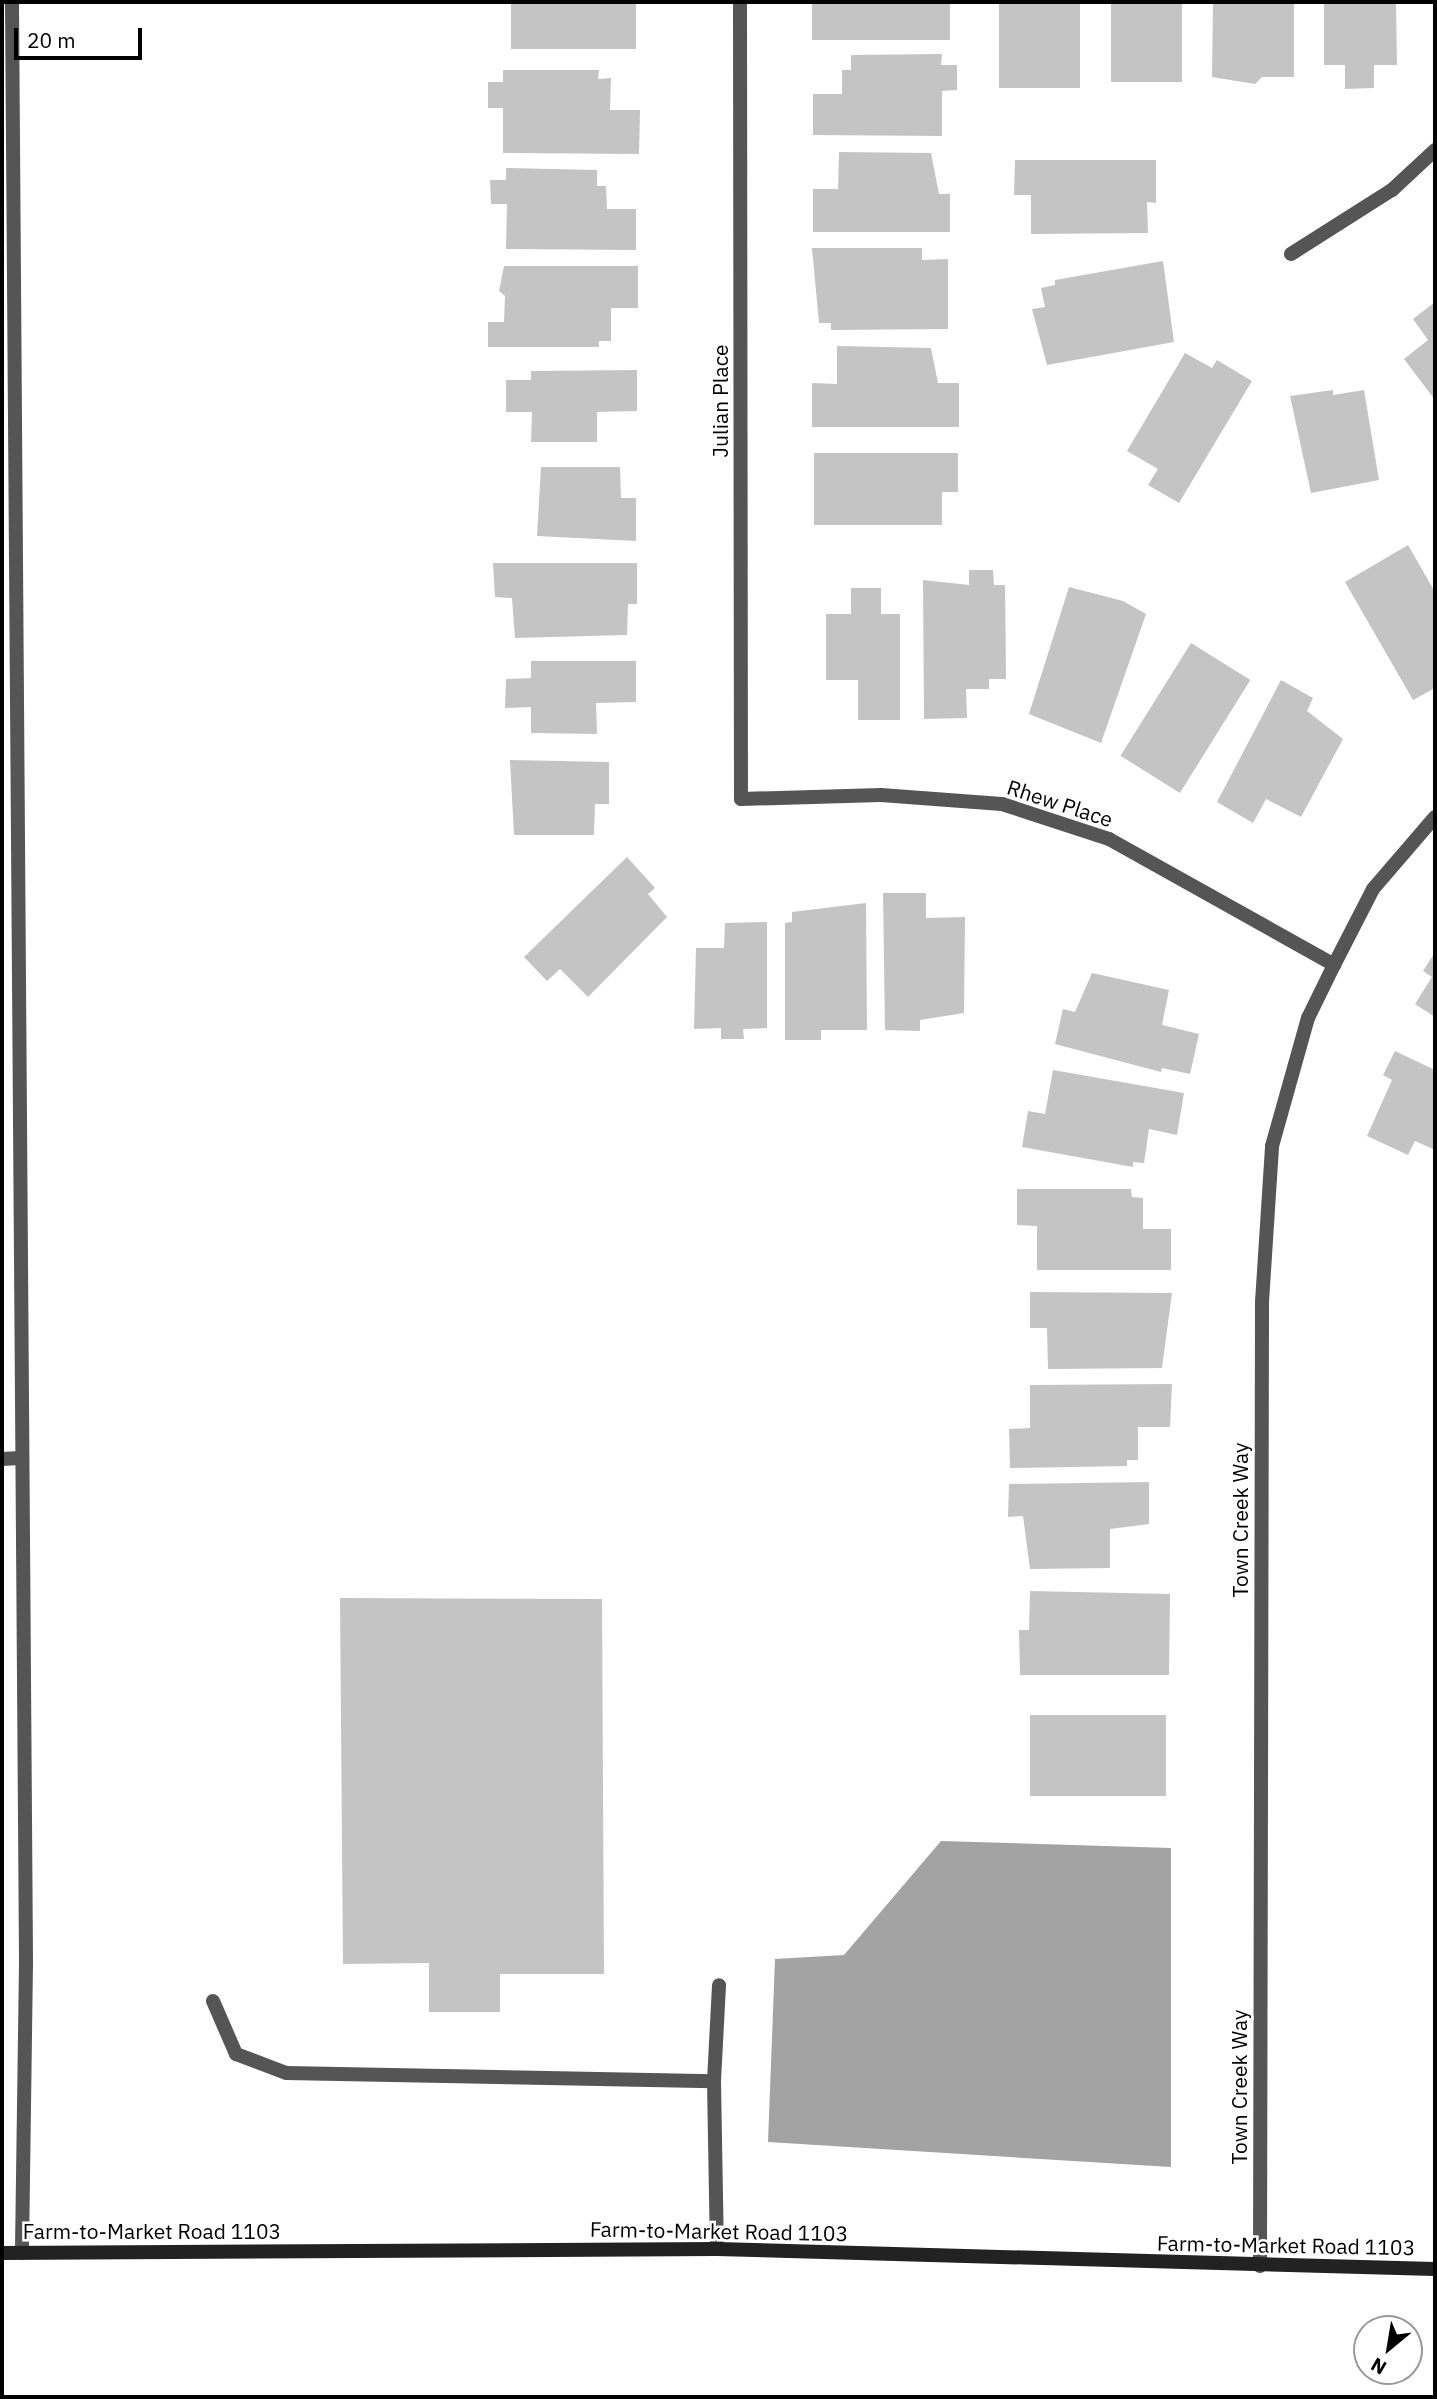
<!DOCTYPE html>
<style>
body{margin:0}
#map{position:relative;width:1437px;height:2399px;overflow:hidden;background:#fff;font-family:"IBM Plex Sans",sans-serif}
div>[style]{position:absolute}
.water>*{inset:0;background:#a3a3a3}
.building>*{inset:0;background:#c4c4c4;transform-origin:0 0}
.service>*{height:14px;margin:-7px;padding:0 7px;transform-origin:7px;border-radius:7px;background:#555}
.minor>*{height:14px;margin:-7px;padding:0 7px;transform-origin:7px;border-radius:7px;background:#555}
.secondary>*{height:14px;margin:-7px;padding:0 7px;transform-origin:7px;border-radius:7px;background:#222}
span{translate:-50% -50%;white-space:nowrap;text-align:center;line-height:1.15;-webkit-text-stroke:5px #fff;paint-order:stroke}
.street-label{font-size:21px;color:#000}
.frame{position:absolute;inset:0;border:4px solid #000;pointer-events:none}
.north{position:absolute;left:1353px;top:2315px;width:70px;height:70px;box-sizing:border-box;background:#fff;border:2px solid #999;border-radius:50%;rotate:210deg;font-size:19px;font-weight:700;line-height:28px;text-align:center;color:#000}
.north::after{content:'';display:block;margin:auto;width:24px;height:32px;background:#000;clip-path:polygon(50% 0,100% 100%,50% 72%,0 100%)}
.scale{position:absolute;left:14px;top:28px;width:128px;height:32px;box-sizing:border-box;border:4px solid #000;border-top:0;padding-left:9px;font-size:21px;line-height:24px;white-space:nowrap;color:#000;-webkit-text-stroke:5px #fff;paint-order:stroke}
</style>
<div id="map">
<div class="water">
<div style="clip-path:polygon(941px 1841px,1171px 1848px,1171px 2167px,768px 2142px,775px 1959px,844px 1955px)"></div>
</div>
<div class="building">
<div style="left:511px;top:2px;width:125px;height:47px"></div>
<div style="left:812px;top:2px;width:138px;height:38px"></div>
<div style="left:999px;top:2px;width:81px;height:86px"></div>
<div style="left:1111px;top:2px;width:71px;height:80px"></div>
<div style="clip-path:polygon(1213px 2px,1294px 2px,1294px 77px,1262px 77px,1255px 84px,1212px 77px)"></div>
<div style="clip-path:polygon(1324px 2px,1396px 2px,1397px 65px,1374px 65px,1374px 88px,1345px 89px,1345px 65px,1324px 65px)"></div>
<div style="clip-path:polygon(942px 54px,941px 65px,957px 65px,957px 90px,942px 91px,942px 136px,813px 135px,813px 94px,842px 94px,842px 70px,851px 70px,851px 55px)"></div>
<div style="clip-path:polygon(503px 70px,599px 70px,598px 79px,611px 78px,610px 110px,640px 110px,639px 154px,503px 153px,503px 108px,488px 108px,488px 82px,503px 82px)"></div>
<div style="clip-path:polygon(839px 152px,931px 153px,939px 194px,950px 194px,950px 232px,813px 232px,813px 189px,838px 189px)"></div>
<div style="clip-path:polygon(1015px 160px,1156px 160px,1156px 203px,1147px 202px,1148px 233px,1031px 234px,1031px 195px,1014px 195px)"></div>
<div style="clip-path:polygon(506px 168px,597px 170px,597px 186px,606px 186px,607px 209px,636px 209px,636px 250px,506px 249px,507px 204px,491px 204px,490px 180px,506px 180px)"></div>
<div style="clip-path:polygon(812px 248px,922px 248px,922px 260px,948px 259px,948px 329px,831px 330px,831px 323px,819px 323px)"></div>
<div style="clip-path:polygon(1163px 261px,1174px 342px,1047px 365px,1032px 309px,1045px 307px,1041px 288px,1055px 285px,1055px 280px)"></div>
<div style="clip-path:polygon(504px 266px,638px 266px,638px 308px,611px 308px,611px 341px,599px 341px,599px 347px,488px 347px,488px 322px,504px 322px,505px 296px,499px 291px)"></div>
<div style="clip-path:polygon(1435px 302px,1435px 400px,1404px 359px,1428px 340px,1413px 319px)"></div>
<div style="clip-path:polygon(837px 346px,931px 348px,938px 383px,959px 383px,959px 427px,812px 427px,812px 383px,837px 384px)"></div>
<div style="clip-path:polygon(1185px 353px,1212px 368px,1217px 360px,1252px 381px,1179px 503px,1148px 485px,1158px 469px,1127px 451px)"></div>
<div style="clip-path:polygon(637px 370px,637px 411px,597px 412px,597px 442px,531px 442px,532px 412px,506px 412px,506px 380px,531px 380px,531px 371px)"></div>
<div style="clip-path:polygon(1333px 390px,1333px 395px,1364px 390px,1379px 480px,1311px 493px,1290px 396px)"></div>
<div style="clip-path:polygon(814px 453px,958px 453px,958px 492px,942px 492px,942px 525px,814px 525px)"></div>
<div style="clip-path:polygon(541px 467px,620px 467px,621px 498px,636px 498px,636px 541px,537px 536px)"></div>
<div style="clip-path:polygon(1408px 545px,1435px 592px,1435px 688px,1413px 700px,1345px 582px)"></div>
<div style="clip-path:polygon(493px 563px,637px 563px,637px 604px,628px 604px,627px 635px,515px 638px,512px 598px,495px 597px)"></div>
<div style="clip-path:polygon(969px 570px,993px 570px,994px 585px,1005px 585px,1006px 679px,989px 679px,989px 689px,966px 689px,967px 718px,924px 719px,923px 580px,969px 585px)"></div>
<div style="clip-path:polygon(1069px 587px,1123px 601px,1146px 614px,1101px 743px,1029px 714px)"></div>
<div style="clip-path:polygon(851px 588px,881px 588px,881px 614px,900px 614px,900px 720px,858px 720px,858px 680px,826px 680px,826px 614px,851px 614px)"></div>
<div style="left:1191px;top:643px;width:70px;height:133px;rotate:32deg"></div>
<div style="clip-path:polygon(531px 661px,636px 661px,636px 702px,596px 703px,597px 734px,531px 733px,531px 707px,505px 708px,506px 679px,531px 678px)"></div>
<div style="clip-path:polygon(1281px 680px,1313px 698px,1307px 711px,1343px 739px,1301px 817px,1266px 799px,1253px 823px,1217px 802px)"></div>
<div style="clip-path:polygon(510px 760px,609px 762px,609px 804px,595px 804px,594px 835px,514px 835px)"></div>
<div style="clip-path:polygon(627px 857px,655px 888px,648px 894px,667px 917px,588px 997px,560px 969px,547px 981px,524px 957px)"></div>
<div style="clip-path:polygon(883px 893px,926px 893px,926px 918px,965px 917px,964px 1013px,920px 1020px,920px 1031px,885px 1030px)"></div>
<div style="clip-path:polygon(866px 903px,867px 1030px,821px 1030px,821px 1040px,785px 1040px,785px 923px,792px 922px,792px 912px)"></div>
<div style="clip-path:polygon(767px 922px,767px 1028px,743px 1029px,744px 1039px,721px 1039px,721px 1028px,694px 1029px,696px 948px,724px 948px,725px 923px)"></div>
<div style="clip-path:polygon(1435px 952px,1435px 1017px,1415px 1004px,1432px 977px,1423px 971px)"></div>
<div style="clip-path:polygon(1092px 973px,1169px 990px,1162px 1025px,1199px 1034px,1190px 1074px,1162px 1068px,1161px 1072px,1055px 1044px,1063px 1009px,1075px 1012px)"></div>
<div style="clip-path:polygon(1395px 1051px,1435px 1070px,1435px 1150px,1415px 1141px,1408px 1155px,1367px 1136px,1392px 1080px,1383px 1075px)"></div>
<div style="clip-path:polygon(1053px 1070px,1184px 1093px,1177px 1135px,1149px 1129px,1144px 1163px,1133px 1162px,1133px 1167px,1022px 1147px,1028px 1111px,1045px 1114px)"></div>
<div style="clip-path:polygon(1017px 1189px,1131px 1189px,1132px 1197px,1143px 1198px,1143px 1229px,1171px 1229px,1171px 1270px,1037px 1270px,1037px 1226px,1017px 1225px)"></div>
<div style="clip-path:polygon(1030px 1292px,1172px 1293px,1162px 1368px,1048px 1369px,1047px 1328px,1030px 1328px)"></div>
<div style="clip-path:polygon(1172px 1384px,1170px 1427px,1138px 1427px,1138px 1460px,1127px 1460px,1127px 1466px,1010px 1468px,1009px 1429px,1030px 1428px,1030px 1385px)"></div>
<div style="clip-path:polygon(1149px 1482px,1149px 1524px,1110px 1529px,1110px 1568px,1030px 1569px,1023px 1516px,1008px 1517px,1009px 1484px)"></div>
<div style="clip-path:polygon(1030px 1591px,1170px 1594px,1169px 1675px,1020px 1675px,1019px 1630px,1029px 1630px)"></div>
<div style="clip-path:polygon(340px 1598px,602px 1599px,604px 1974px,500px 1974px,500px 2012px,429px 2012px,429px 1963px,343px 1964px)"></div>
<div style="left:1030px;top:1715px;width:136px;height:81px"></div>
</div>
<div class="service">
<div style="left:2px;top:1459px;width:18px;rotate:-3deg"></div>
<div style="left:213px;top:2001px;width:58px;rotate:66.5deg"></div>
<div style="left:236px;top:2054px;width:53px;rotate:20.8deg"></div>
<div style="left:286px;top:2073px;width:428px;rotate:1.1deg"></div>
<div style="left:714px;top:2081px;width:168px;rotate:89deg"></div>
<div style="left:714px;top:2081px;width:96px;rotate:-87deg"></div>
</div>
<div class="minor">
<div style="left:12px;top:2px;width:1961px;rotate:89.59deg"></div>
<div style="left:26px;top:1963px;width:290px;rotate:90.8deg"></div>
<div style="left:740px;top:2px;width:797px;rotate:89.93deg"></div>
<div style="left:741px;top:799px;width:140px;rotate:-1.6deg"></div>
<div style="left:881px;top:795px;width:121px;rotate:4.3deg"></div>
<div style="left:1002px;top:804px;width:113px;rotate:18.1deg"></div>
<div style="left:1109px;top:839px;width:258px;rotate:29.2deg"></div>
<div style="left:1291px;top:254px;width:120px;rotate:-32.4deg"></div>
<div style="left:1392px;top:190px;width:59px;rotate:-42.9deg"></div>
<div style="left:1260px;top:2266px;width:964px;rotate:-89.88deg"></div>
<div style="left:1262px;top:1302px;width:156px;rotate:-86.3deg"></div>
<div style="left:1272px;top:1146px;width:133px;rotate:-74.3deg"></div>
<div style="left:1308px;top:1018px;width:59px;rotate:-63.9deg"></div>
<div style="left:1334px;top:965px;width:85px;rotate:-62.8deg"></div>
<div style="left:1373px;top:889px;width:95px;rotate:-49.3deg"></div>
</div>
<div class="secondary">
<div style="left:2px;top:2253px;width:715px;rotate:-0.32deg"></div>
<div style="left:717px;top:2249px;width:718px;rotate:1.6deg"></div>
</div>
<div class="street-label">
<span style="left:720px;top:401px;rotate:-90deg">Julian Place</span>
<span style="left:1060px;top:803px;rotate:18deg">Rhew Place</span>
<span style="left:1240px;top:1520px;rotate:-90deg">Town Creek Way</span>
<span style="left:1239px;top:2087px;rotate:-90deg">Town Creek Way</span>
<span style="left:152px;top:2231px">Farm-to-Market Road 1103</span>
<span style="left:719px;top:2231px;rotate:1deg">Farm-to-Market Road 1103</span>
<span style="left:1286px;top:2245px;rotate:1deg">Farm-to-Market Road 1103</span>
</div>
<div class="frame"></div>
<div class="north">N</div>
<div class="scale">20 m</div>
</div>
